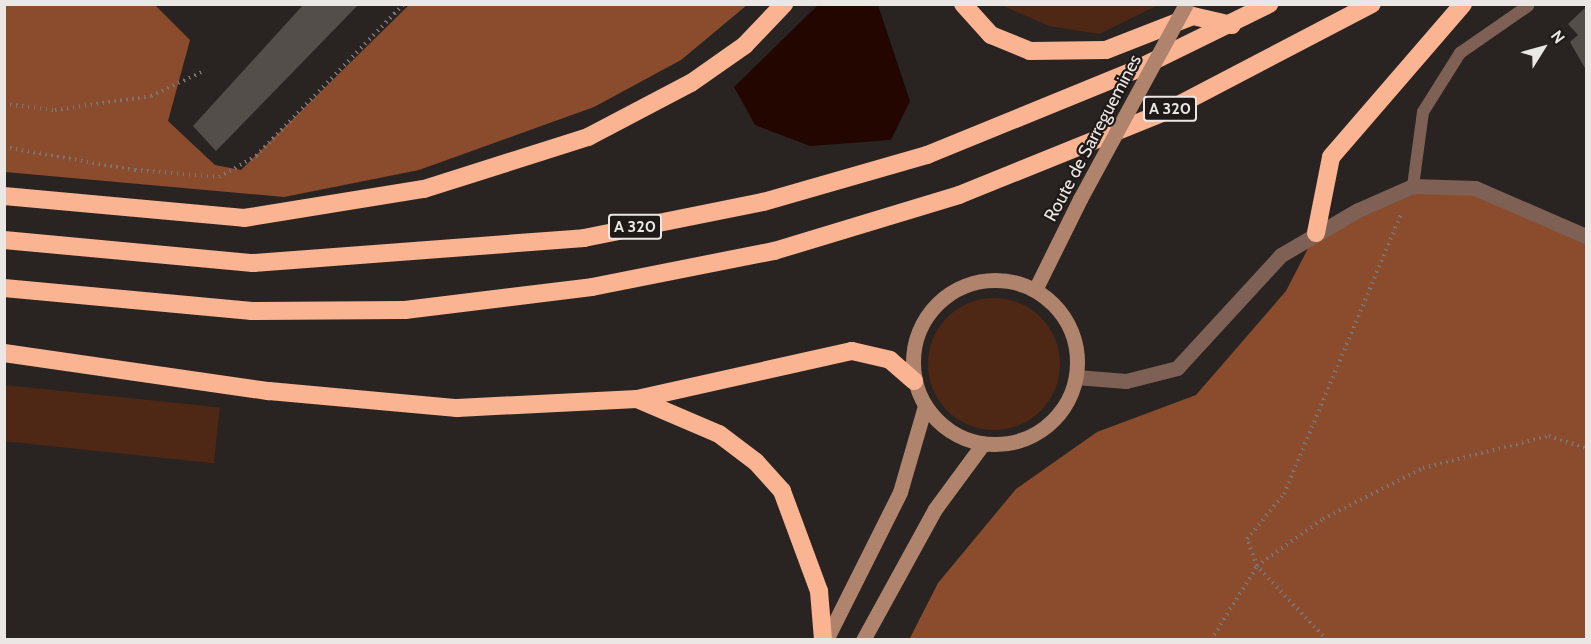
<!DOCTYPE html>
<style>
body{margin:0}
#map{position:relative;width:1591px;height:644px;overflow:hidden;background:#292421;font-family:Cabin,sans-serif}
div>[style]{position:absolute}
.green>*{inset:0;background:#4e2815;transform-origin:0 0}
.round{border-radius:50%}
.forest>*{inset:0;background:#8a4c2d}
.water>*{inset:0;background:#230600}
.building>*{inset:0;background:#544e4b}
.path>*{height:4px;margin-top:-2px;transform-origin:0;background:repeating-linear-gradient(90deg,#7b7674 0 1.5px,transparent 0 6px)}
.lane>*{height:12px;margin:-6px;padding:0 6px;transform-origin:6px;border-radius:6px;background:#7e6154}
.street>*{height:15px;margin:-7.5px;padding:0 7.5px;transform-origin:7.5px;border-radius:7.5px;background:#7e6154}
.secondary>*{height:15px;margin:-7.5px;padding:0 7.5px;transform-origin:7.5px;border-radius:7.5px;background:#b0836d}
.secondary>.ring{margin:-7.5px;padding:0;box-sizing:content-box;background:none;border:15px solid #b0836d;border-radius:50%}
.highway>*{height:18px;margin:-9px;padding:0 9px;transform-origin:9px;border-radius:9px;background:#fbb492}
.secondary-bridge>*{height:15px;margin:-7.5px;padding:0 7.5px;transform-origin:7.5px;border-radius:7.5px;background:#b0836d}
span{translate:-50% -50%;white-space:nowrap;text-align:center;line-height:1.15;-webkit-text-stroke:4.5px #1f1a18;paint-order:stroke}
.shield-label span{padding:2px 4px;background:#1f1a18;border:2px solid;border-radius:4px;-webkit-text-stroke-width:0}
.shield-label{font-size:16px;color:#ebe7e5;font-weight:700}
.street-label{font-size:18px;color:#ebe7e5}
.frame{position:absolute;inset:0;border:6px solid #ebe7e5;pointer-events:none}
.north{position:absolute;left:1513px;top:18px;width:60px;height:60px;-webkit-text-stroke:4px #1f1a18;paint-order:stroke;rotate:53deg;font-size:16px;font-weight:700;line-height:24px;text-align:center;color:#ebe7e5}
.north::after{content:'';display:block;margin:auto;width:21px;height:27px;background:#ebe7e5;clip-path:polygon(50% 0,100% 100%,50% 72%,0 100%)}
</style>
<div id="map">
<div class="green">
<div style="clip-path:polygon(1001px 5px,1158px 5px,1099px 34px,1049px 26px)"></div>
<div class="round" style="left:928px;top:298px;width:132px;height:132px"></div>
<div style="left:5px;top:385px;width:216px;height:56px;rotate:6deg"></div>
</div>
<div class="forest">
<div style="clip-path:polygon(5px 4px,155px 5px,190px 40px,168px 121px,215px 165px,241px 170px,409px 5px,747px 5px,681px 60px,594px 107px,419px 170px,284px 197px,5px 172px)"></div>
<div style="clip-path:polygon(1413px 186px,1475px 188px,1586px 236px,1586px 639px,909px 640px,938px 583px,1016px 489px,1097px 432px,1196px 395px,1286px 291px,1316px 233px)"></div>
</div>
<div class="water">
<div style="clip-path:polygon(818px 5px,878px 5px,910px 101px,891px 140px,810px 146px,755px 125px,734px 87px)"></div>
</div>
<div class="building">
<div style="clip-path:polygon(304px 4px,359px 4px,216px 151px,193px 126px)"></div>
<div style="clip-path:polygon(1586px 7px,1586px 70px,1570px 42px,1578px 35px,1568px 24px)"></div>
</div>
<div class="path">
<div style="left:4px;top:104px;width:51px;rotate:6.7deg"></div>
<div style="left:55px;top:110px;width:97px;rotate:-8.3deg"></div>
<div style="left:151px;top:96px;width:59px;rotate:-25.3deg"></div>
<div style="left:4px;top:147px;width:133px;rotate:10deg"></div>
<div style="left:135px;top:170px;width:84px;rotate:4.8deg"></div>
<div style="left:219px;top:177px;width:43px;rotate:-29.6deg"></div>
<div style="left:256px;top:156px;width:212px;rotate:-45.8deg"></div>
<div style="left:1211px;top:640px;width:87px;rotate:-58.1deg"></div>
<div style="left:1257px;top:566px;width:81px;rotate:-35.5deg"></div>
<div style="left:1323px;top:519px;width:112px;rotate:-27deg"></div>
<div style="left:1423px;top:468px;width:130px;rotate:-14.3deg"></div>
<div style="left:1549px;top:436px;width:39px;rotate:18deg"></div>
<div style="left:1327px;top:640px;width:102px;rotate:-133.4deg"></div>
<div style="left:1257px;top:566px;width:29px;rotate:-110deg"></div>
<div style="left:1247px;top:539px;width:58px;rotate:-50.6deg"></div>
<div style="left:1284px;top:494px;width:303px;rotate:-67.3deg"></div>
</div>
<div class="lane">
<div style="left:1413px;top:186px;width:75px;rotate:-82.3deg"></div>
<div style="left:1423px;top:112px;width:70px;rotate:-57.9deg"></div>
<div style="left:1460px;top:53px;width:83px;rotate:-34.7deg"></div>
</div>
<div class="street">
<div style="left:1076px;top:377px;width:50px;rotate:4.6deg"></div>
<div style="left:1126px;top:381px;width:53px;rotate:-14.3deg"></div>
<div style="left:1177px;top:368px;width:154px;rotate:-47.4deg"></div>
<div style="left:1281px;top:255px;width:89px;rotate:-30.3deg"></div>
<div style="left:1358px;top:210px;width:60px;rotate:-23.6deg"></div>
<div style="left:1413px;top:186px;width:62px;rotate:1.8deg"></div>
<div style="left:1475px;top:188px;width:121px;rotate:23.4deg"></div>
</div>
<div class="secondary">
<div class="ring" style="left:913px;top:280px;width:149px;height:149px"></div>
<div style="left:1035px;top:290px;width:102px;rotate:-63.7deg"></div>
<div style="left:826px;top:640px;width:165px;rotate:-63.4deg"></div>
<div style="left:900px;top:492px;width:90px;rotate:-73.8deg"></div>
<div style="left:863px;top:640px;width:149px;rotate:-61.2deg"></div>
<div style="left:935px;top:509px;width:81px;rotate:-53.6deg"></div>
</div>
<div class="highway">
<div style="left:963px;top:4px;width:42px;rotate:47.9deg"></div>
<div style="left:991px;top:35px;width:42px;rotate:22.3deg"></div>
<div style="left:1030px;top:51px;width:76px;rotate:-0.8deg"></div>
<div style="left:1106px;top:50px;width:93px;rotate:-21.3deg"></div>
<div style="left:1193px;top:16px;width:40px;rotate:13deg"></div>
<div style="left:4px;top:196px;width:241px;rotate:5.2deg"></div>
<div style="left:244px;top:218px;width:182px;rotate:-9.2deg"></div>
<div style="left:424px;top:189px;width:172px;rotate:-17.6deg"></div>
<div style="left:588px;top:137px;width:116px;rotate:-27.7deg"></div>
<div style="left:691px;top:83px;width:66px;rotate:-35.1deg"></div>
<div style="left:745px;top:45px;width:57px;rotate:-46.4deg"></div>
<div style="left:1316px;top:233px;width:77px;rotate:-78.8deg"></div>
<div style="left:1331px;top:157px;width:202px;rotate:-49.2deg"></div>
<div style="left:4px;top:240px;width:250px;rotate:5.3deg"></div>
<div style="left:253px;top:263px;width:332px;rotate:-4.3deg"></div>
<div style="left:584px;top:238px;width:183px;rotate:-11.4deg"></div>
<div style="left:763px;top:202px;width:171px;rotate:-16deg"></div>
<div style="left:927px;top:155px;width:222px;rotate:-22.2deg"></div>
<div style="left:1133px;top:71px;width:152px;rotate:-26.2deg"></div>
<div style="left:4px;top:288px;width:249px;rotate:5.3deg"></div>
<div style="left:252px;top:311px;width:153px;rotate:-0.4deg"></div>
<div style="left:405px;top:310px;width:188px;rotate:-7deg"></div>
<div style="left:592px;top:287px;width:186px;rotate:-11.2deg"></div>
<div style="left:774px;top:251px;width:193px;rotate:-16.8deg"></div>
<div style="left:959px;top:195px;width:224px;rotate:-22deg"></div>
<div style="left:1167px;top:111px;width:231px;rotate:-27.6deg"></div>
<div style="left:4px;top:353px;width:268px;rotate:8.2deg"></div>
<div style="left:269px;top:391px;width:189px;rotate:5.2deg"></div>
<div style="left:457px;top:408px;width:180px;rotate:-2.9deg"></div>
<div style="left:637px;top:399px;width:220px;rotate:-12.6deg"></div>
<div style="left:852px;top:351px;width:39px;rotate:13deg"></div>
<div style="left:890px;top:360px;width:32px;rotate:41deg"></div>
<div style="left:637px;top:399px;width:89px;rotate:23.1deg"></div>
<div style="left:719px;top:434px;width:46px;rotate:37.1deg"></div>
<div style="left:756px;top:462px;width:39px;rotate:48deg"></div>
<div style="left:782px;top:491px;width:107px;rotate:69.7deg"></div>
<div style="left:819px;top:591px;width:49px;rotate:85.3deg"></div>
</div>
<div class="secondary-bridge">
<div style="left:1080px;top:199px;width:222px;rotate:-61.5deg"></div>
</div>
<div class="shield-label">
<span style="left:1170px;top:109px">A 320</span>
<span style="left:635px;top:227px">A 320</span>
</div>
<div class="street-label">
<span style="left:1093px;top:138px;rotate:-62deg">Route de Sarreguemines</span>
</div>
<div class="frame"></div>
<div class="north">N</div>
</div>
